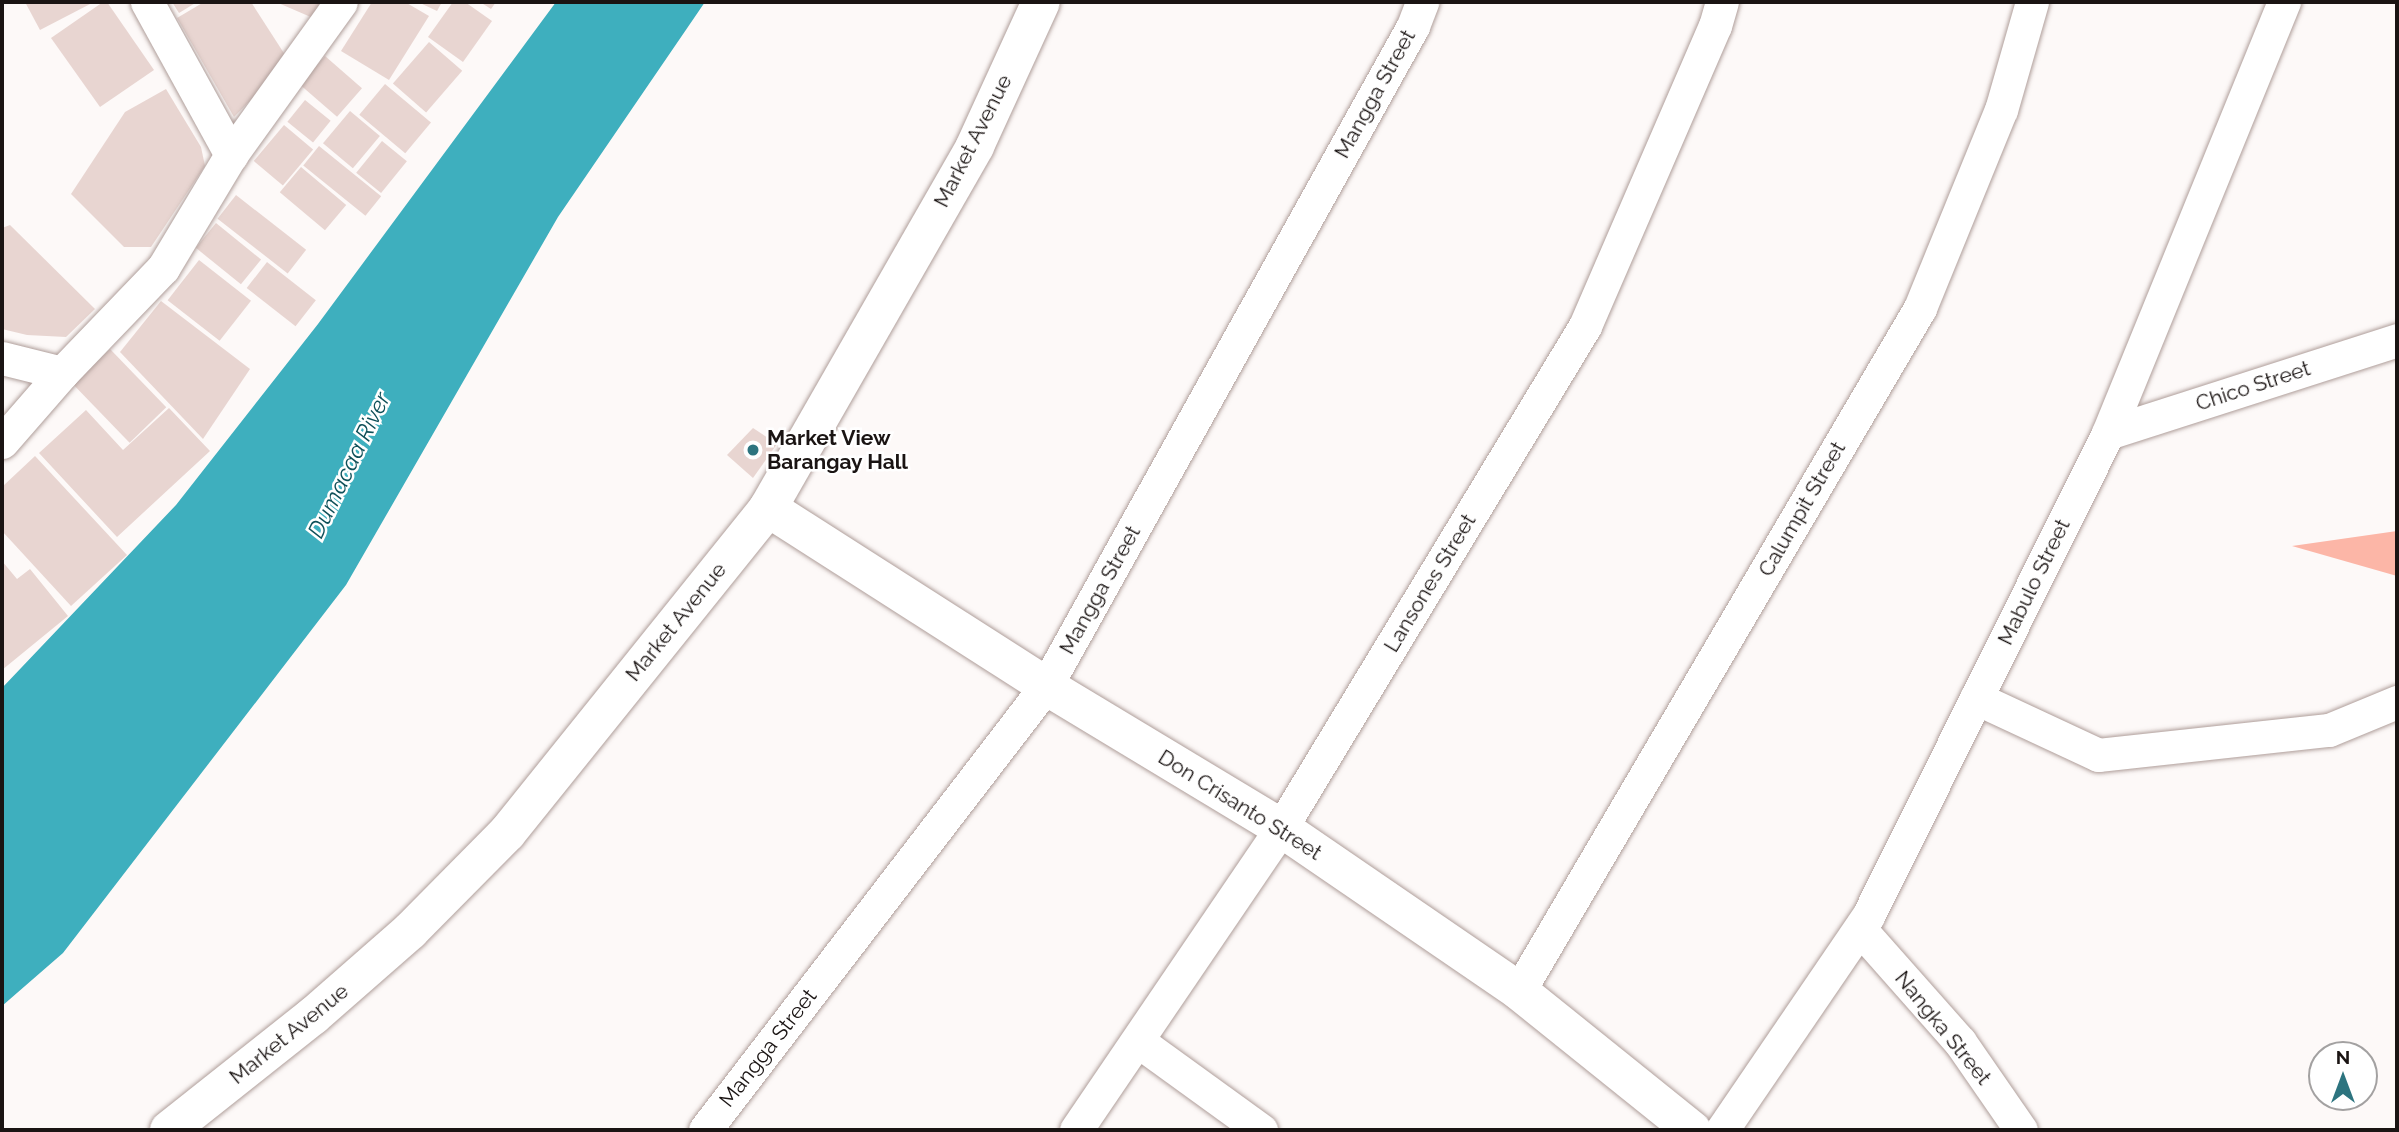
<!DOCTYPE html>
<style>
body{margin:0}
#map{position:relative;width:2399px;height:1132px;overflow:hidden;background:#fdf9f8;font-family:Raleway,sans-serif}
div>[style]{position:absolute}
.green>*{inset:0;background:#fcb6a7}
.water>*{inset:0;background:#3eafbe}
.building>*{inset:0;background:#e8d5d1;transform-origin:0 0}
.roads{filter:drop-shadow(0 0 2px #af9e9a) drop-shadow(0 0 2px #af9e9a)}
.minor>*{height:33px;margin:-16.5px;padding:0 16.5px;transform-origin:16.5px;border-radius:16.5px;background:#fff}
.tertiary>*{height:38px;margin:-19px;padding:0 19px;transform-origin:19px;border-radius:19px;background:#fff}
.dots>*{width:19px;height:19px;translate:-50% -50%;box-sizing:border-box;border:4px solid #fff;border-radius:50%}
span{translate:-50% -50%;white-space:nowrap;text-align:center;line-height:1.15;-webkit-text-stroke:5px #fff;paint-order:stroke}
.street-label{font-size:21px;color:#1a1413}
.poi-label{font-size:21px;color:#1a1413;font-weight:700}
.left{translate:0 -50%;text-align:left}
.water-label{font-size:23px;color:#0f5059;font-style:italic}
.frame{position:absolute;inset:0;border:4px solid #1a1413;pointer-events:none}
.north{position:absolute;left:2308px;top:1041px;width:70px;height:70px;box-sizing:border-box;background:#fff;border:2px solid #a3a1a1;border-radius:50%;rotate:0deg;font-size:19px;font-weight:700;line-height:28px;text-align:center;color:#1a1413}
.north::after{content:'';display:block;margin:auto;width:24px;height:32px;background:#2d747f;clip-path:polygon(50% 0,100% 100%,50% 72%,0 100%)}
</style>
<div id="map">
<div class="green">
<div style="clip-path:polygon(2397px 531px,2397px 576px,2292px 546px)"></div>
</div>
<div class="water">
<div style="clip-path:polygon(556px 2px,705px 2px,558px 217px,346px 585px,63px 953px,2px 1006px,2px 688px,176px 505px,318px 324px)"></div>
</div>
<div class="building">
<div style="clip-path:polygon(25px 2px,94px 2px,40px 30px)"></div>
<div style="clip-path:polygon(103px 2px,107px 2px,154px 70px,100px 107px,51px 38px)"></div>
<div style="clip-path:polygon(172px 2px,197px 2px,179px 13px)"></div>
<div style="clip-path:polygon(204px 2px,251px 2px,289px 61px,234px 117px,177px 18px)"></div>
<div style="clip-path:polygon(276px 2px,320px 2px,313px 18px)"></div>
<div style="clip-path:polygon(372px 2px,405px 2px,429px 16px,389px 80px,341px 51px)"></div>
<div style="clip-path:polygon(418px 2px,442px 2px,437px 11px)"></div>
<div style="clip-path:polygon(453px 2px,465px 2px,492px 21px,463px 62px,428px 37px)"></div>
<div style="clip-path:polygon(480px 2px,496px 2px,491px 9px)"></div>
<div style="left:429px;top:42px;width:44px;height:55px;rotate:41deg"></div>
<div style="left:325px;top:56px;width:49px;height:38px;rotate:41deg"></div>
<div style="left:385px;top:84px;width:60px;height:40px;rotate:40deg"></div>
<div style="clip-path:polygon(166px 89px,201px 147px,205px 166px,151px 247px,124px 247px,71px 194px,125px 112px)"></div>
<div style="left:305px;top:100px;width:33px;height:28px;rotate:39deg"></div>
<div style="left:350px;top:111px;width:39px;height:42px;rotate:40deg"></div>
<div style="left:284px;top:125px;width:38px;height:47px;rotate:40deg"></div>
<div style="left:382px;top:141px;width:32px;height:41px;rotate:39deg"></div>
<div style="left:319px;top:146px;width:80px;height:25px;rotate:39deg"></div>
<div style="left:301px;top:167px;width:59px;height:33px;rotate:40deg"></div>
<div style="left:236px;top:195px;width:89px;height:30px;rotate:38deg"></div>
<div style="left:216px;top:223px;width:58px;height:32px;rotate:39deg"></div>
<div style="clip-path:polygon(10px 225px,95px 309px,66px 337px,27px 335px,2px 329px,2px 228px)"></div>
<div style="left:199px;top:260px;width:66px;height:51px;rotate:38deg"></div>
<div style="left:267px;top:262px;width:62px;height:33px;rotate:38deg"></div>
<div style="clip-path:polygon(161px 301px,250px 369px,203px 439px,120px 352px)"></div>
<div style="left:110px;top:349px;width:81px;height:51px;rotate:46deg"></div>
<div style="clip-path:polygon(169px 408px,210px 451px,117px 537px,39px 453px,86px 410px,123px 450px)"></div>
<div style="clip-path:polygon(753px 428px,777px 444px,753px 478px,727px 455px)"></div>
<div style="clip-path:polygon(35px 456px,127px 555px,71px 606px,2px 531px,2px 487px)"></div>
<div style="clip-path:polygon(2px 561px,17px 579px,30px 569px,68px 616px,2px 670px)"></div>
</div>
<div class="roads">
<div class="minor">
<div style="left:147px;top:2px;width:175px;rotate:61.2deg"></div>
<div style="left:2px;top:358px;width:62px;rotate:14deg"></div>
<div style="left:2108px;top:433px;width:304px;rotate:-17.8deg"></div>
<div style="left:2px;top:442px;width:91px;rotate:-49deg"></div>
<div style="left:62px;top:373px;width:146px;rotate:-46.1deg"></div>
<div style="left:163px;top:268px;width:132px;rotate:-59deg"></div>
<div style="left:231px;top:155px;width:188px;rotate:-54.3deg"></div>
<div style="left:1976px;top:698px;width:135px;rotate:25deg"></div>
<div style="left:2098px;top:755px;width:232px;rotate:-6.2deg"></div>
<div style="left:2329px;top:730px;width:74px;rotate:-22.4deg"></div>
<div style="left:1860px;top:929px;width:151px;rotate:48.5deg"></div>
<div style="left:1960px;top:1042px;width:107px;rotate:55.3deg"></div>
<div style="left:1519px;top:991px;width:792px;rotate:-59.58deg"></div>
<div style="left:1920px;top:308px;width:214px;rotate:-67.8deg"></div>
<div style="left:2001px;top:110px;width:112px;rotate:-74deg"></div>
<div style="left:1138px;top:1041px;width:152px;rotate:35.9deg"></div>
<div style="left:705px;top:1130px;width:560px;rotate:-52.48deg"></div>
<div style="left:1046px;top:686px;width:755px;rotate:-60.92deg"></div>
<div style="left:1413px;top:26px;width:26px;rotate:-69deg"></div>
<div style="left:1076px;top:1130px;width:365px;rotate:-55.8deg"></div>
<div style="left:1281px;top:828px;width:587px;rotate:-58.8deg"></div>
<div style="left:1585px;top:326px;width:327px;rotate:-66.6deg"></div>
<div style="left:1715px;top:26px;width:25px;rotate:-74deg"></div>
<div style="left:1722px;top:1130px;width:259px;rotate:-55.7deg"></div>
<div style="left:1868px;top:916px;width:539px;rotate:-63.58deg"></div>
<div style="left:2108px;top:433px;width:466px;rotate:-67.8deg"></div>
</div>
<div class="tertiary">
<div style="left:768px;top:508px;width:330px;rotate:32.6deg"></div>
<div style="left:1046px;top:686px;width:275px;rotate:31.1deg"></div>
<div style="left:1281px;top:828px;width:288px;rotate:34.4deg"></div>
<div style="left:1519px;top:991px;width:222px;rotate:38.8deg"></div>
<div style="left:169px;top:1130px;width:184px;rotate:-38.4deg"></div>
<div style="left:313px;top:1016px;width:129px;rotate:-41.2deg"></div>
<div style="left:410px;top:931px;width:138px;rotate:-45.3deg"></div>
<div style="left:507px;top:833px;width:417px;rotate:-51.2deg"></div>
<div style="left:768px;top:508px;width:417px;rotate:-60.2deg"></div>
<div style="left:975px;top:146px;width:158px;rotate:-65.4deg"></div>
</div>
</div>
<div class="dots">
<div style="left:753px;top:450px;background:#2d747f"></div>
</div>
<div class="street-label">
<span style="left:1375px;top:94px;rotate:-61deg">Mangga Street</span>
<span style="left:973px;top:141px;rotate:-63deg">Market Avenue</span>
<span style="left:2253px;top:386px;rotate:-18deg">Chico Street</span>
<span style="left:1802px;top:509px;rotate:-60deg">Calumpit Street</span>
<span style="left:2034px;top:582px;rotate:-64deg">Mabulo Street</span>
<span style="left:1430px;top:583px;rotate:-59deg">Lansones Street</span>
<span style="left:1100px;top:590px;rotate:-61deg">Mangga Street</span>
<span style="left:676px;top:622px;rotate:-51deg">Market Avenue</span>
<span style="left:1240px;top:805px;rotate:32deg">Don Crisanto Street</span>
<span style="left:1943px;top:1028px;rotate:51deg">Nangka Street</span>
<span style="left:289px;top:1034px;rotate:-39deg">Market Avenue</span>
<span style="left:768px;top:1048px;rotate:-52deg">Mangga Street</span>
</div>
<div class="poi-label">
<span class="left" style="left:767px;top:450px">Market View<br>Barangay Hall</span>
</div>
<div class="water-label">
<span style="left:349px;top:465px;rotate:-64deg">Dumacaa River</span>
</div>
<div class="frame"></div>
<div class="north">N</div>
</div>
